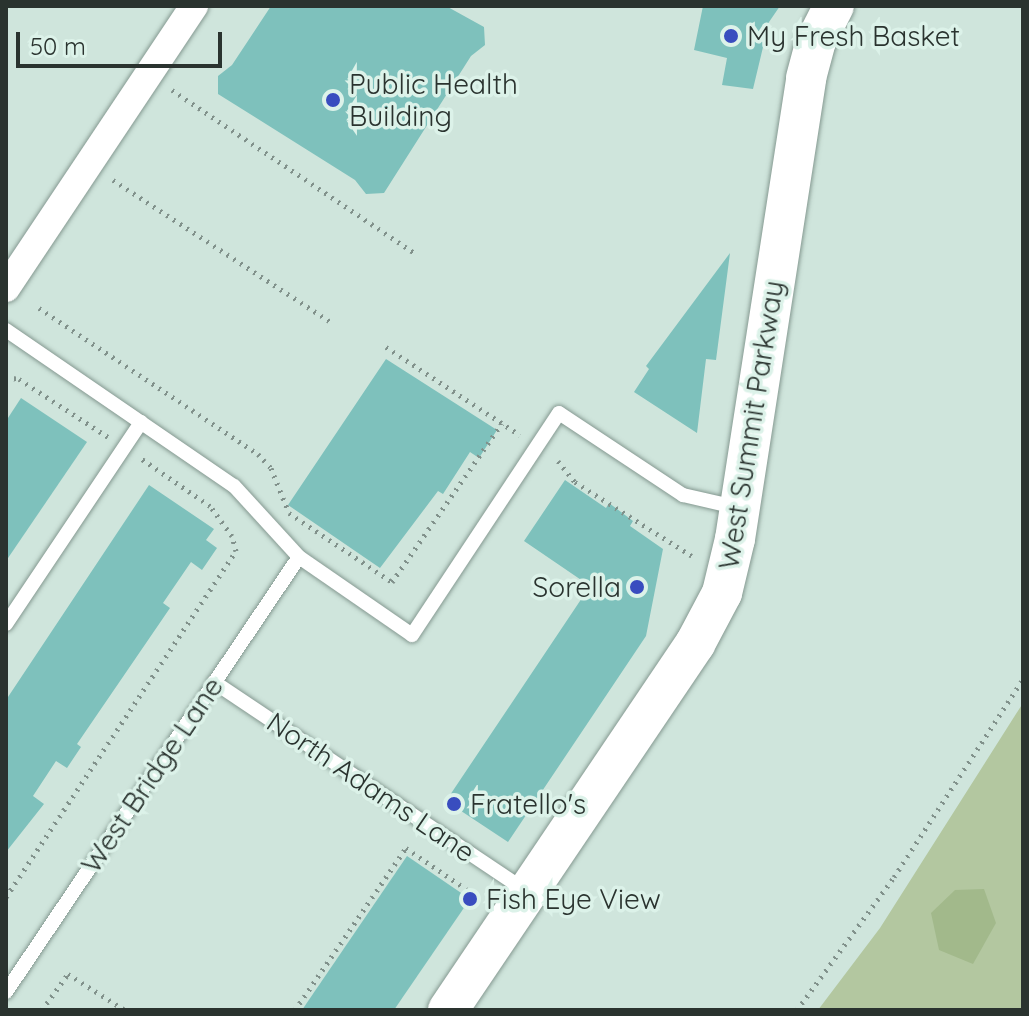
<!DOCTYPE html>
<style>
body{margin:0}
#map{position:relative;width:1029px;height:1016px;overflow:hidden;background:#cfe5dc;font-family:Quicksand,sans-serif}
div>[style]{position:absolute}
.green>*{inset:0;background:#b3c7a0}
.forest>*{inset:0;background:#a2b98b}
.building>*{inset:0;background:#7ec1bc}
.path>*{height:5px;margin-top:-2.5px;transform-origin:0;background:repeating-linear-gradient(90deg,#81918b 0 2px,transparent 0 8px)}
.roads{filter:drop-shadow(0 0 2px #859991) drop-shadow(0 0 2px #859991)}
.lane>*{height:14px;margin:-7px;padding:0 7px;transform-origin:7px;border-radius:7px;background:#fff}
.street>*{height:28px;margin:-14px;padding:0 14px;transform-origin:14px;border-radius:14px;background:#fff}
.secondary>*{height:40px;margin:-20px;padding:0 20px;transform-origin:20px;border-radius:20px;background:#fff}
.dots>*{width:22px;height:22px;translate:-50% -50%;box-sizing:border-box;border:4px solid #dcf2e9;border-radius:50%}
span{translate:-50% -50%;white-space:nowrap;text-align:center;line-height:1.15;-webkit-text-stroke:7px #dcf2e9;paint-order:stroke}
.poi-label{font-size:28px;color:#2a332f}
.left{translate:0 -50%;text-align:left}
.right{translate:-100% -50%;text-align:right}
.street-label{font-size:28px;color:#2a332f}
.frame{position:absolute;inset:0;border:8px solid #2a332f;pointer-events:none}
.scale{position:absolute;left:16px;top:32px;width:206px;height:36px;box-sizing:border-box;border:4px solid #2a332f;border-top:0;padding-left:10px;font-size:24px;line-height:28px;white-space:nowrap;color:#2a332f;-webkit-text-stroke:6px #dcf2e9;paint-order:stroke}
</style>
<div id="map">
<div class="green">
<div style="clip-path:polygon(1023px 703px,1023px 1010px,818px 1010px,880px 928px)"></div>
</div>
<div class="forest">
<div style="clip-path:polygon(984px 889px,996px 923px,973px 964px,939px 950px,931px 913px,955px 890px)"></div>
</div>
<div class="building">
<div style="clip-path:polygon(271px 6px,446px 6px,484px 27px,485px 45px,471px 56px,384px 193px,366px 194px,355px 180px,218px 94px,218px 76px,232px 65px)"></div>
<div style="clip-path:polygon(703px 6px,780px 6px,769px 22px,753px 89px,722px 85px,727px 58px,694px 50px)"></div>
<div style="clip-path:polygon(730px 253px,716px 360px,706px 359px,697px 433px,634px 392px,649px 369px,646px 366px)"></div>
<div style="clip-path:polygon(386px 359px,497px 430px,479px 458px,470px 452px,443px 494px,438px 491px,380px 568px,288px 505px)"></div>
<div style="clip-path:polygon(21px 398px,87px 442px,6px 561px,6px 421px)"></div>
<div style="clip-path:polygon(565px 480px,606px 508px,609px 503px,633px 521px,630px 526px,663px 549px,646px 636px,508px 842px,446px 801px,590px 586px,524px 541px)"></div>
<div style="clip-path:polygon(149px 485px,214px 529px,206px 540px,217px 548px,202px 570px,191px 562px,163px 603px,170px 608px,77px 744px,81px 747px,67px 768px,56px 761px,33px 796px,44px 804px,6px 852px,6px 700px)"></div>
<div style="clip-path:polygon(407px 856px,470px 899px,394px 1010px,302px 1010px)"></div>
</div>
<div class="path">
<div style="left:172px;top:90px;width:294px;rotate:33.9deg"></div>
<div style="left:113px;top:180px;width:260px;rotate:33.1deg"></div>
<div style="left:39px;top:308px;width:263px;rotate:33.7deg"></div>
<div style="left:258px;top:454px;width:19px;rotate:47deg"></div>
<div style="left:271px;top:468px;width:48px;rotate:68.2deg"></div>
<div style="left:289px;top:513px;width:124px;rotate:33.8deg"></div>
<div style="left:392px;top:582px;width:193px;rotate:-55.3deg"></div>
<div style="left:386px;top:347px;width:160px;rotate:33.3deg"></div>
<div style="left:6px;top:377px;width:13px;rotate:9deg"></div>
<div style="left:19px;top:379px;width:106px;rotate:33.1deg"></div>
<div style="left:558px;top:461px;width:27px;rotate:51deg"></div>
<div style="left:575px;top:482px;width:138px;rotate:32.3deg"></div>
<div style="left:6px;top:897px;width:415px;rotate:-56.4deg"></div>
<div style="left:236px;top:551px;width:16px;rotate:-105deg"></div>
<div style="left:232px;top:536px;width:37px;rotate:-126deg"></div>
<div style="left:210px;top:506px;width:86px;rotate:-145.4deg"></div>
<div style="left:42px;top:1010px;width:44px;rotate:-54.2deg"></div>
<div style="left:68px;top:974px;width:67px;rotate:32.3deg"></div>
<div style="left:295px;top:1010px;width:196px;rotate:-55.6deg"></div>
<div style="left:406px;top:848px;width:85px;rotate:34.4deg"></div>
<div style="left:797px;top:1010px;width:165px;rotate:-53.9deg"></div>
<div style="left:894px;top:877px;width:236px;rotate:-56.9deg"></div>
</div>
<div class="roads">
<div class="lane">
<div style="left:6px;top:330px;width:276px;rotate:34.4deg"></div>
<div style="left:234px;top:486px;width:96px;rotate:47.5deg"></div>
<div style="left:299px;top:557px;width:137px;rotate:34.6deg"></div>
<div style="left:412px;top:635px;width:266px;rotate:-56.5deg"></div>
<div style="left:559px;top:413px;width:149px;rotate:33.5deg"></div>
<div style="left:683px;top:495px;width:53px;rotate:13deg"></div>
<div style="left:6px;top:624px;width:243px;rotate:-56.2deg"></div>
<div style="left:214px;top:682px;width:376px;rotate:33.8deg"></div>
<div style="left:6px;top:992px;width:524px;rotate:-56.04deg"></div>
</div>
<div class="street">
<div style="left:6px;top:288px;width:339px;rotate:-56.3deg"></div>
</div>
<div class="secondary">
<div style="left:448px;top:1010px;width:442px;rotate:-56deg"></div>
<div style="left:695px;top:644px;width:58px;rotate:-62.1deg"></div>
<div style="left:722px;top:593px;width:56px;rotate:-76.5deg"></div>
<div style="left:735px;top:539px;width:466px;rotate:-81.2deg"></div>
<div style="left:806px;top:78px;width:38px;rotate:-75deg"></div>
<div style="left:816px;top:41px;width:39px;rotate:-63deg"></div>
</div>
</div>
<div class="dots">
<div style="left:731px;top:36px;background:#394dbf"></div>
<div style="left:333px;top:100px;background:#394dbf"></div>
<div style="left:637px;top:587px;background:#394dbf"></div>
<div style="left:454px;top:804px;background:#394dbf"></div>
<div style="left:470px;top:899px;background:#394dbf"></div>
</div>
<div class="poi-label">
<span class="left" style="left:747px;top:36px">My Fresh Basket</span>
<span class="left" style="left:349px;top:100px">Public Health<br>Building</span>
<span class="right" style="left:621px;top:587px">Sorella</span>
<span class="left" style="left:470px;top:804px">Fratello's</span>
<span class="left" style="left:486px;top:899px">Fish Eye View</span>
</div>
<div class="street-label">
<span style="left:751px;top:425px;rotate:-81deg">West Summit Parkway</span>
<span style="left:152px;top:775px;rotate:-56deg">West Bridge Lane</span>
<span style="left:371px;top:787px;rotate:34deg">North Adams Lane</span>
</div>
<div class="frame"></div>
<div class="scale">50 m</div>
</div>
